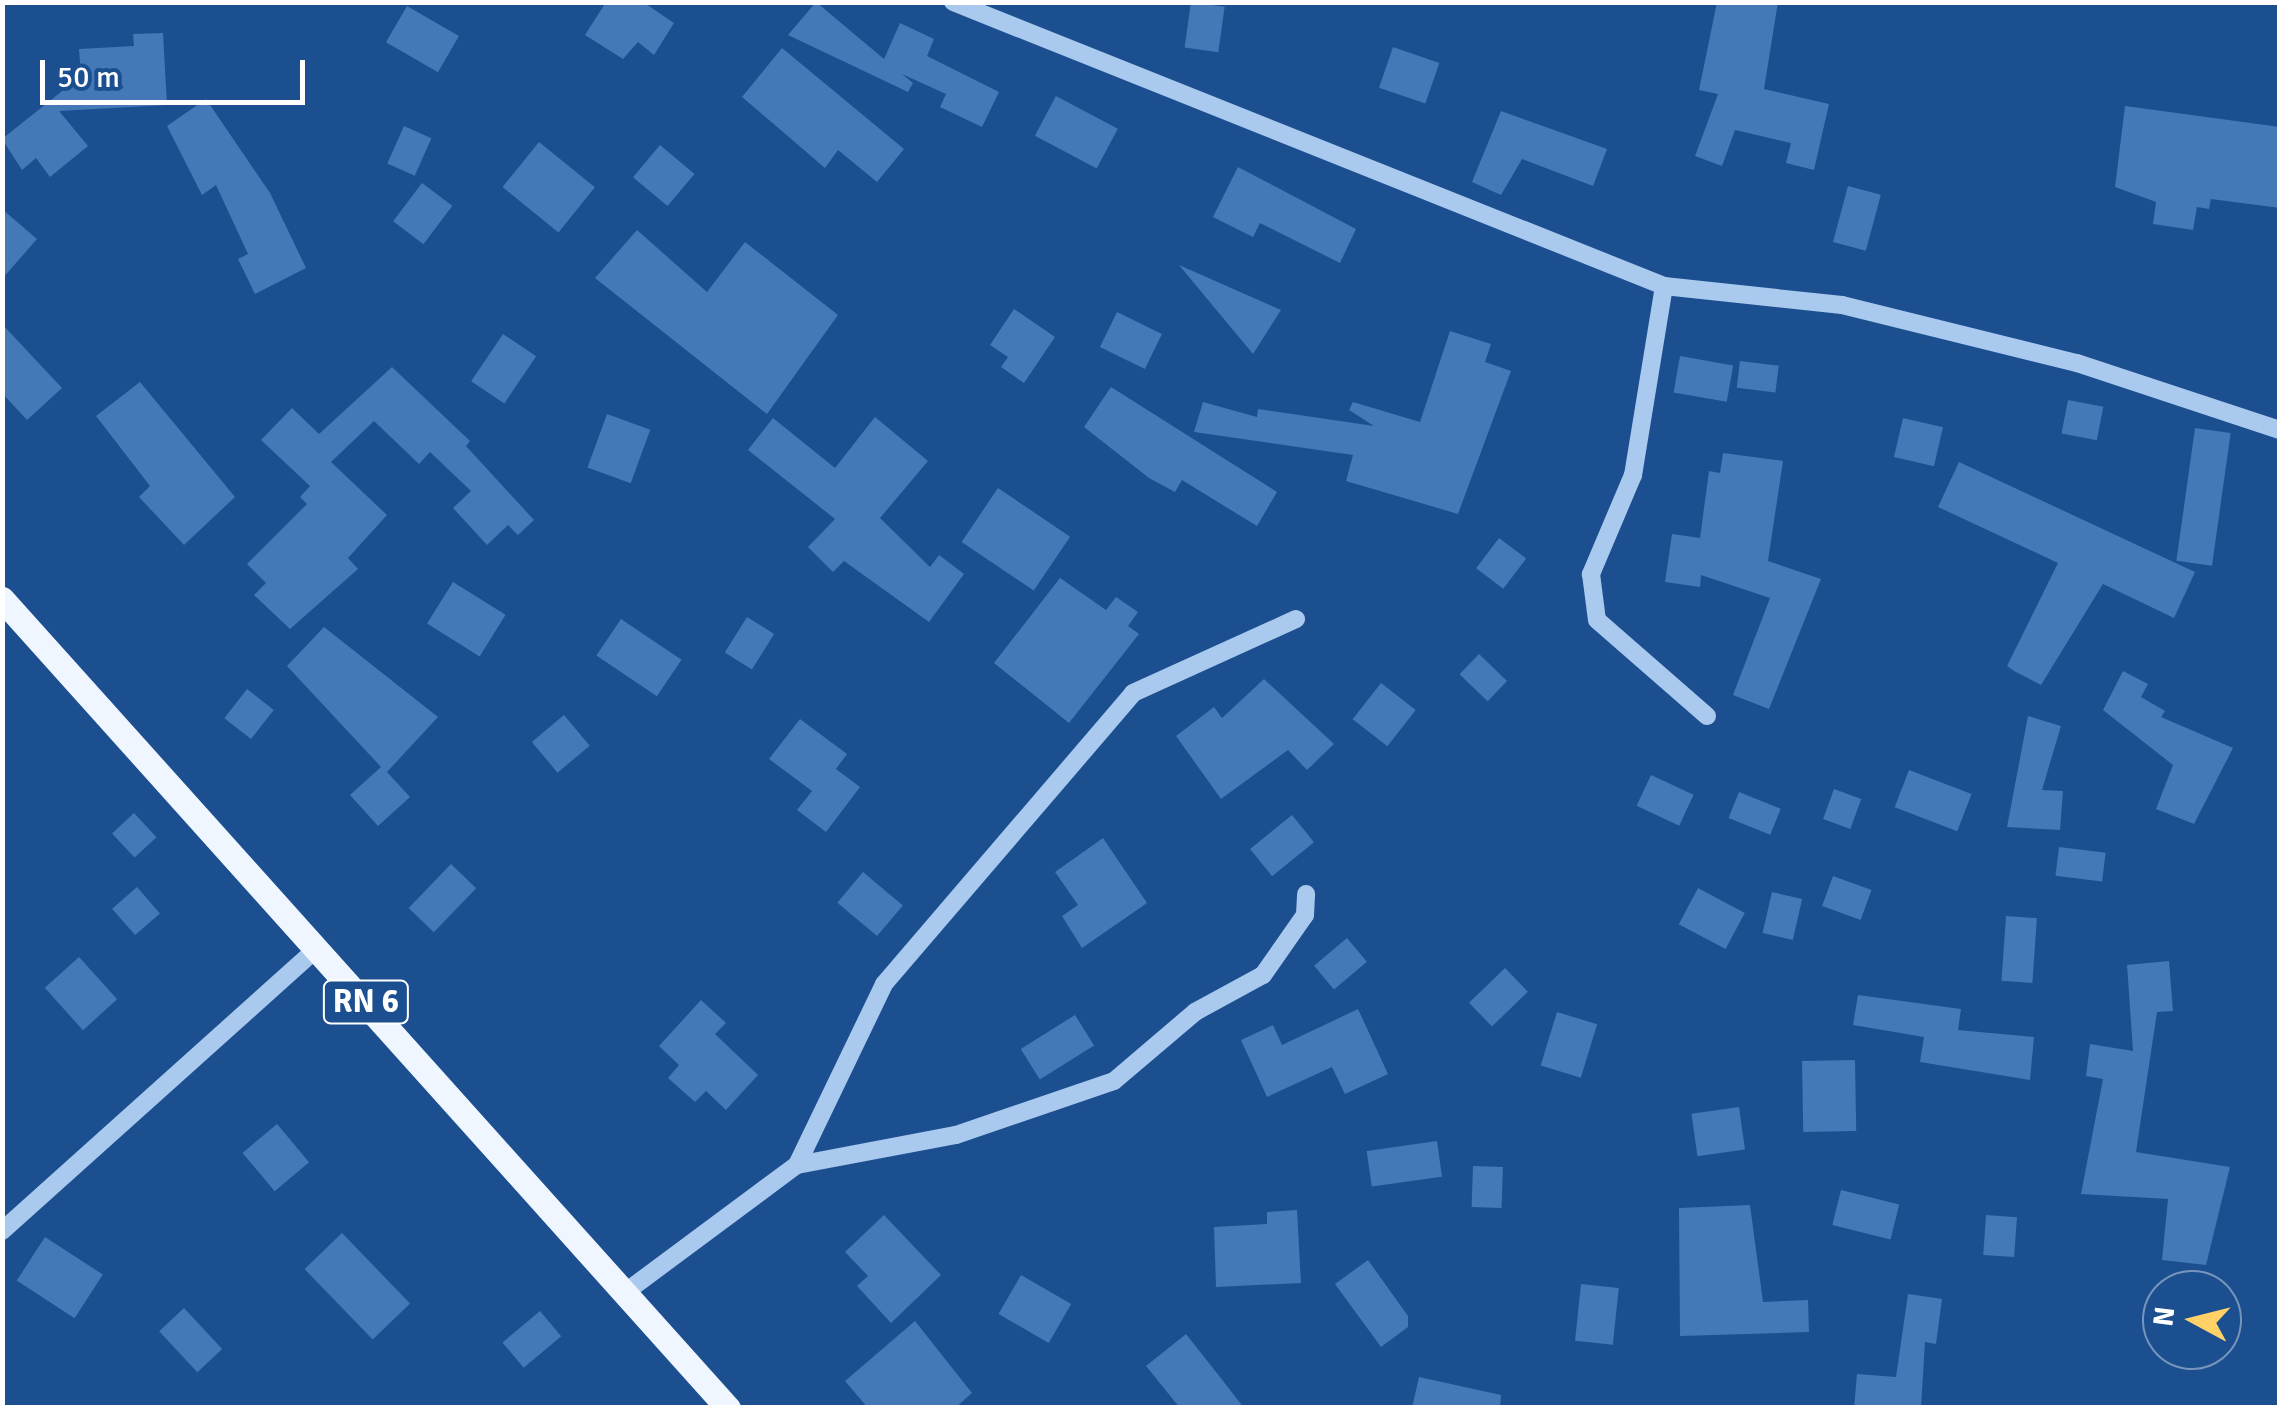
<!DOCTYPE html>
<style>
body{margin:0}
#map{position:relative;width:2282px;height:1410px;overflow:hidden;background:#1b4f8f;font-family:Signika,sans-serif}
div>[style]{position:absolute}
.building>*{inset:0;background:#4478b7;transform-origin:0 0}
.minor>*{height:18px;margin:-9px;padding:0 9px;transform-origin:9px;border-radius:9px;background:#a9c9ee}
.major>*{height:25px;margin:-12.5px;padding:0 12.5px;transform-origin:12.5px;border-radius:12.5px;background:#f0f6ff}
span{translate:-50% -50%;white-space:nowrap;text-align:center;line-height:1.15;-webkit-text-stroke:8px #1b4f8f;paint-order:stroke}
.shield-label span{padding:2px 8px;background:#1b4f8f;border:2px solid;border-radius:8px;-webkit-text-stroke-width:0}
.shield-label{font-size:32px;color:#fff;font-weight:700}
.frame{position:absolute;inset:0;border:5px solid #fff;pointer-events:none}
.north{position:absolute;left:2142px;top:1270px;width:100px;height:100px;box-sizing:border-box;background:#1b4f8f;border:2px solid #7695bc;border-radius:50%;rotate:277deg;font-size:28px;font-weight:700;line-height:40px;text-align:center;color:#fff}
.north::after{content:'';display:block;margin:auto;width:35px;height:45px;background:#ffd166;clip-path:polygon(50% 0,100% 100%,50% 72%,0 100%)}
.scale{position:absolute;left:40px;top:60px;width:265px;height:45px;box-sizing:border-box;border:5px solid #fff;border-top:0;padding-left:12px;font-size:30px;line-height:35px;white-space:nowrap;color:#fff;-webkit-text-stroke:8px #1b4f8f;paint-order:stroke}
</style>
<div id="map">
<div class="building">
<div style="clip-path:polygon(606px 2px,643px 2px,674px 23px,654px 55px,638px 42px,623px 59px,585px 35px)"></div>
<div style="clip-path:polygon(816px 2px,884px 59px,900px 23px,934px 39px,927px 56px,999px 92px,982px 127px,940px 107px,946px 94px,902px 74px,913px 83px,908px 92px,788px 35px)"></div>
<div style="left:1191px;top:2px;width:34px;height:46px;rotate:8deg"></div>
<div style="clip-path:polygon(1717px 2px,1778px 2px,1764px 89px,1829px 104px,1814px 170px,1786px 163px,1791px 143px,1735px 130px,1722px 166px,1695px 156px,1718px 94px,1699px 90px)"></div>
<div style="left:407px;top:6px;width:60px;height:42px;rotate:30deg"></div>
<div style="clip-path:polygon(163px 33px,167px 105px,59px 111px,88px 146px,50px 177px,36px 158px,22px 170px,2px 139px,81px 76px,79px 49px,134px 46px,133px 34px)"></div>
<div style="left:1393px;top:47px;width:49px;height:43px;rotate:19deg"></div>
<div style="clip-path:polygon(782px 48px,904px 149px,877px 182px,838px 150px,825px 168px,742px 97px)"></div>
<div style="left:1056px;top:96px;width:70px;height:45px;rotate:28deg"></div>
<div style="clip-path:polygon(206px 99px,270px 193px,306px 268px,255px 294px,238px 259px,248px 254px,216px 185px,202px 195px,167px 126px)"></div>
<div style="clip-path:polygon(2125px 106px,2280px 127px,2280px 208px,2211px 199px,2209px 209px,2197px 207px,2193px 230px,2153px 224px,2156px 202px,2115px 187px)"></div>
<div style="clip-path:polygon(1501px 111px,1607px 149px,1593px 186px,1522px 159px,1501px 195px,1472px 182px)"></div>
<div style="left:404px;top:126px;width:30px;height:41px;rotate:24deg"></div>
<div style="left:539px;top:142px;width:72px;height:58px;rotate:39deg"></div>
<div style="left:660px;top:145px;width:45px;height:42px;rotate:40deg"></div>
<div style="clip-path:polygon(1238px 167px,1356px 229px,1340px 263px,1260px 223px,1253px 237px,1213px 217px)"></div>
<div style="left:422px;top:183px;width:38px;height:48px;rotate:37deg"></div>
<div style="left:1848px;top:186px;width:34px;height:58px;rotate:15deg"></div>
<div style="clip-path:polygon(2px 209px,37px 239px,2px 279px)"></div>
<div style="clip-path:polygon(637px 230px,707px 292px,745px 242px,838px 315px,767px 414px,595px 278px)"></div>
<div style="clip-path:polygon(1179px 265px,1281px 310px,1253px 354px)"></div>
<div style="clip-path:polygon(1014px 309px,1055px 337px,1024px 383px,1001px 367px,1008px 357px,990px 345px)"></div>
<div style="left:1117px;top:312px;width:50px;height:39px;rotate:26deg"></div>
<div style="clip-path:polygon(2px 324px,62px 388px,27px 420px,2px 393px)"></div>
<div style="clip-path:polygon(1450px 331px,1491px 344px,1485px 362px,1511px 371px,1458px 514px,1346px 481px,1353px 455px,1194px 432px,1203px 402px,1257px 417px,1258px 409px,1374px 426px,1349px 410px,1353px 402px,1420px 422px)"></div>
<div style="left:503px;top:334px;width:40px;height:57px;rotate:34deg"></div>
<div style="left:1680px;top:356px;width:54px;height:37px;rotate:10deg"></div>
<div style="left:1740px;top:361px;width:39px;height:27px;rotate:7deg"></div>
<div style="clip-path:polygon(392px 367px,470px 441px,466px 446px,534px 520px,518px 535px,508px 525px,487px 545px,453px 508px,471px 491px,430px 452px,419px 464px,374px 421px,331px 462px,387px 515px,348px 558px,358px 569px,290px 629px,254px 595px,266px 583px,247px 564px,307px 504px,300px 497px,310px 486px,261px 440px,292px 408px,319px 434px)"></div>
<div style="clip-path:polygon(140px 382px,235px 497px,184px 545px,139px 497px,150px 486px,96px 416px)"></div>
<div style="clip-path:polygon(1111px 387px,1277px 492px,1257px 526px,1182px 480px,1175px 492px,1149px 478px,1084px 427px)"></div>
<div style="left:2068px;top:400px;width:36px;height:34px;rotate:11deg"></div>
<div style="left:607px;top:414px;width:46px;height:57px;rotate:20deg"></div>
<div style="clip-path:polygon(875px 417px,928px 461px,880px 518px,930px 567px,939px 555px,964px 574px,929px 622px,844px 561px,833px 572px,808px 547px,835px 519px,748px 450px,773px 418px,835px 468px)"></div>
<div style="left:1903px;top:418px;width:41px;height:40px;rotate:13deg"></div>
<div style="left:2195px;top:428px;width:36px;height:134px;rotate:8deg"></div>
<div style="clip-path:polygon(1723px 453px,1783px 461px,1768px 561px,1821px 579px,1769px 709px,1733px 695px,1770px 598px,1701px 575px,1700px 587px,1665px 582px,1672px 534px,1700px 538px,1709px 471px,1720px 473px)"></div>
<div style="clip-path:polygon(1959px 462px,2195px 572px,2174px 618px,2103px 584px,2041px 685px,2014px 671px,2007px 666px,2058px 563px,1938px 507px)"></div>
<div style="left:998px;top:488px;width:87px;height:65px;rotate:34deg"></div>
<div style="left:1499px;top:538px;width:34px;height:38px;rotate:37deg"></div>
<div style="clip-path:polygon(1060px 578px,1106px 610px,1116px 597px,1138px 612px,1128px 626px,1139px 634px,1069px 723px,994px 663px)"></div>
<div style="left:453px;top:582px;width:62px;height:49px;rotate:32deg"></div>
<div style="left:747px;top:617px;width:32px;height:42px;rotate:32deg"></div>
<div style="left:621px;top:619px;width:73px;height:44px;rotate:34deg"></div>
<div style="clip-path:polygon(324px 627px,438px 717px,387px 772px,410px 797px,378px 826px,350px 795px,381px 767px,287px 666px)"></div>
<div style="left:1479px;top:654px;width:39px;height:28px;rotate:44deg"></div>
<div style="clip-path:polygon(2123px 671px,2148px 684px,2141px 697px,2165px 711px,2161px 717px,2233px 748px,2194px 824px,2156px 809px,2173px 765px,2103px 710px)"></div>
<div style="clip-path:polygon(1264px 679px,1334px 744px,1307px 770px,1288px 750px,1221px 799px,1176px 736px,1214px 707px,1222px 718px)"></div>
<div style="left:1381px;top:683px;width:44px;height:46px;rotate:38deg"></div>
<div style="left:247px;top:689px;width:34px;height:37px;rotate:38deg"></div>
<div style="left:564px;top:715px;width:40px;height:42px;rotate:50deg"></div>
<div style="clip-path:polygon(2028px 716px,2061px 726px,2042px 790px,2063px 791px,2060px 830px,2007px 827px)"></div>
<div style="clip-path:polygon(800px 719px,847px 754px,836px 769px,860px 787px,826px 832px,797px 810px,812px 791px,769px 759px)"></div>
<div style="left:1909px;top:770px;width:67px;height:40px;rotate:21deg"></div>
<div style="left:1651px;top:775px;width:47px;height:34px;rotate:25deg"></div>
<div style="left:1834px;top:789px;width:29px;height:32px;rotate:20deg"></div>
<div style="left:1739px;top:792px;width:45px;height:28px;rotate:22deg"></div>
<div style="left:134px;top:813px;width:33px;height:30px;rotate:47deg"></div>
<div style="left:1292px;top:815px;width:35px;height:54px;rotate:51deg"></div>
<div style="clip-path:polygon(1103px 838px,1147px 903px,1082px 948px,1062px 916px,1078px 905px,1055px 872px)"></div>
<div style="left:2059px;top:847px;width:47px;height:29px;rotate:7deg"></div>
<div style="left:451px;top:864px;width:35px;height:61px;rotate:44deg"></div>
<div style="left:863px;top:872px;width:52px;height:40px;rotate:40deg"></div>
<div style="left:1833px;top:876px;width:41px;height:32px;rotate:20deg"></div>
<div style="left:137px;top:887px;width:35px;height:33px;rotate:49deg"></div>
<div style="left:1698px;top:888px;width:53px;height:41px;rotate:28deg"></div>
<div style="left:1772px;top:892px;width:31px;height:42px;rotate:13deg"></div>
<div style="left:2006px;top:916px;width:31px;height:65px;rotate:4deg"></div>
<div style="left:1347px;top:938px;width:31px;height:43px;rotate:50deg"></div>
<div style="left:79px;top:957px;width:57px;height:46px;rotate:48deg"></div>
<div style="clip-path:polygon(2169px 961px,2173px 1011px,2157px 1012px,2136px 1152px,2230px 1167px,2206px 1265px,2162px 1260px,2168px 1199px,2081px 1194px,2103px 1079px,2086px 1076px,2090px 1044px,2133px 1051px,2127px 965px)"></div>
<div style="left:1505px;top:968px;width:33px;height:50px;rotate:46deg"></div>
<div style="clip-path:polygon(1858px 995px,1961px 1009px,1958px 1030px,2034px 1037px,2030px 1080px,1920px 1062px,1924px 1037px,1853px 1025px)"></div>
<div style="clip-path:polygon(701px 1000px,726px 1023px,715px 1034px,758px 1075px,726px 1110px,706px 1091px,695px 1102px,668px 1078px,679px 1065px,659px 1046px)"></div>
<div style="clip-path:polygon(1358px 1009px,1388px 1074px,1345px 1094px,1332px 1067px,1267px 1097px,1241px 1040px,1273px 1025px,1282px 1045px)"></div>
<div style="left:1557px;top:1012px;width:42px;height:56px;rotate:17deg"></div>
<div style="left:1075px;top:1015px;width:36px;height:64px;rotate:58deg"></div>
<div style="left:1855px;top:1060px;width:71px;height:53px;rotate:89deg"></div>
<div style="left:1739px;top:1107px;width:43px;height:48px;rotate:82deg"></div>
<div style="left:277px;top:1124px;width:50px;height:45px;rotate:50deg"></div>
<div style="left:1437px;top:1141px;width:36px;height:71px;rotate:82deg"></div>
<div style="left:1473px;top:1166px;width:30px;height:41px;rotate:2deg"></div>
<div style="left:1841px;top:1190px;width:60px;height:36px;rotate:14deg"></div>
<div style="clip-path:polygon(1750px 1205px,1763px 1302px,1808px 1300px,1809px 1332px,1680px 1336px,1679px 1208px)"></div>
<div style="clip-path:polygon(1297px 1210px,1301px 1283px,1216px 1287px,1214px 1227px,1267px 1224px,1267px 1212px)"></div>
<div style="clip-path:polygon(884px 1215px,941px 1275px,891px 1323px,857px 1286px,868px 1276px,845px 1252px)"></div>
<div style="left:1986px;top:1215px;width:31px;height:40px;rotate:4deg"></div>
<div style="left:342px;top:1233px;width:98px;height:52px;rotate:46deg"></div>
<div style="left:45px;top:1237px;width:69px;height:52px;rotate:33deg"></div>
<div style="clip-path:polygon(1368px 1260px,1408px 1316px,1408px 1327px,1381px 1347px,1335px 1284px)"></div>
<div style="left:1021px;top:1275px;width:58px;height:45px;rotate:30deg"></div>
<div style="left:1581px;top:1284px;width:38px;height:57px;rotate:6deg"></div>
<div style="clip-path:polygon(1908px 1294px,1942px 1299px,1936px 1344px,1925px 1342px,1921px 1408px,1854px 1408px,1857px 1374px,1896px 1377px)"></div>
<div style="left:184px;top:1308px;width:56px;height:34px;rotate:47deg"></div>
<div style="left:540px;top:1311px;width:33px;height:49px;rotate:50deg"></div>
<div style="clip-path:polygon(915px 1321px,972px 1393px,955px 1408px,868px 1408px,845px 1381px)"></div>
<div style="clip-path:polygon(1186px 1334px,1220px 1377px,1244px 1408px,1180px 1408px,1146px 1366px)"></div>
<div style="clip-path:polygon(1419px 1377px,1501px 1395px,1500px 1408px,1412px 1408px)"></div>
</div>
<div class="minor">
<div style="left:953px;top:2px;width:766px;rotate:21.77deg"></div>
<div style="left:1664px;top:286px;width:179px;rotate:6.1deg"></div>
<div style="left:1842px;top:305px;width:242px;rotate:13.9deg"></div>
<div style="left:2077px;top:363px;width:214px;rotate:18.3deg"></div>
<div style="left:1664px;top:286px;width:192px;rotate:99.3deg"></div>
<div style="left:1633px;top:475px;width:108px;rotate:113deg"></div>
<div style="left:1591px;top:574px;width:46px;rotate:82.6deg"></div>
<div style="left:1597px;top:620px;width:146px;rotate:41.1deg"></div>
<div style="left:797px;top:1165px;width:162px;rotate:-10.7deg"></div>
<div style="left:956px;top:1135px;width:167px;rotate:-18.9deg"></div>
<div style="left:1114px;top:1081px;width:106px;rotate:-40.4deg"></div>
<div style="left:1195px;top:1012px;width:77px;rotate:-28.6deg"></div>
<div style="left:1263px;top:975px;width:73px;rotate:-55deg"></div>
<div style="left:1305px;top:915px;width:21px;rotate:-87deg"></div>
<div style="left:2px;top:1231px;width:425px;rotate:-41.9deg"></div>
<div style="left:623px;top:1294px;width:217px;rotate:-36.6deg"></div>
<div style="left:797px;top:1165px;width:201px;rotate:-64.3deg"></div>
<div style="left:884px;top:984px;width:383px;rotate:-49.4deg"></div>
<div style="left:1133px;top:693px;width:179px;rotate:-24.4deg"></div>
</div>
<div class="major">
<div style="left:2px;top:599px;width:1087px;rotate:48.1deg"></div>
</div>
<div class="shield-label">
<span style="left:366px;top:1002px">RN 6</span>
</div>
<div class="frame"></div>
<div class="north">N</div>
<div class="scale">50 m</div>
</div>
